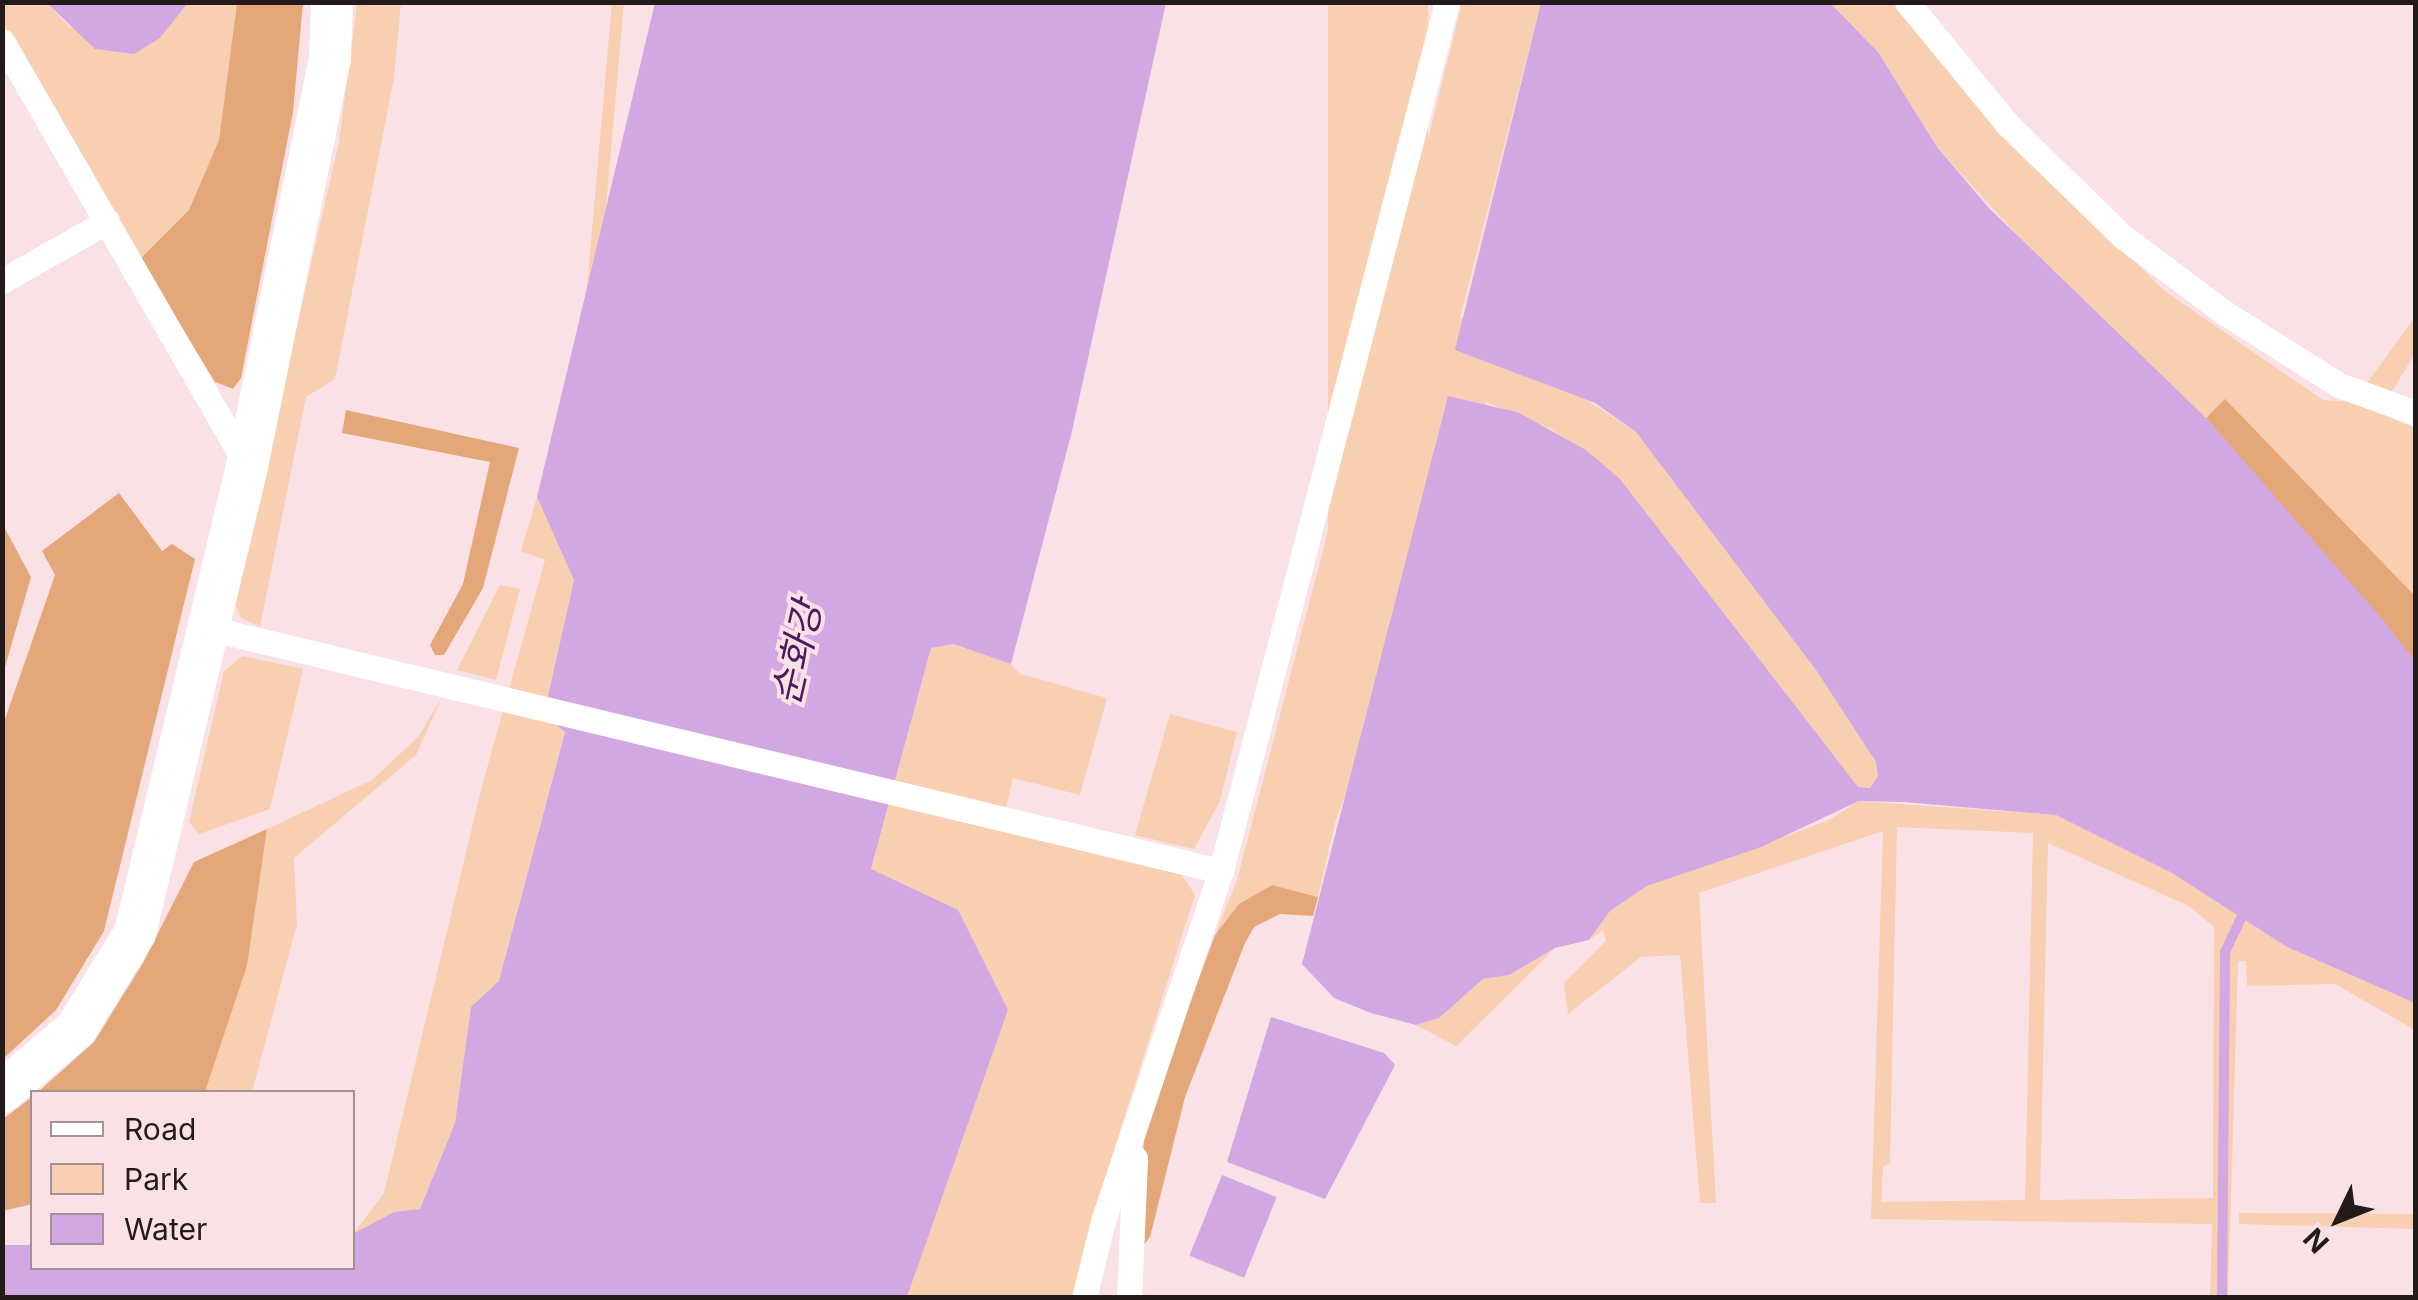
<!DOCTYPE html>
<meta charset="utf-8">
<style>
body{margin:0}
#map{position:relative;width:2418px;height:1300px;overflow:hidden;background:#fae1e5;font-family:Inter,"Noto Sans KR",sans-serif}
div>[style]{position:absolute}
.green>*{inset:0;background:#f8cfb1;transform-origin:0 0}
.forest>*{inset:0;background:#e4a779}
.water>*{inset:0;background:#d2a8e3;transform-origin:0 0}
.stream>*{height:10px;margin:-5px;padding:0 5px;transform-origin:5px;border-radius:5px;background:#d2a8e3}
.street>*{height:25px;margin:-12.5px;padding:0 12.5px;transform-origin:12.5px;border-radius:12.5px;background:#fff}
.primary>*{height:42px;margin:-21px;padding:0 21px;transform-origin:21px;border-radius:21px;background:#fff}
span{translate:-50% -50%;white-space:nowrap;text-align:center;line-height:1.15;-webkit-text-stroke:8px #fae1e5;paint-order:stroke}
.water-label{font-size:38px;color:#4e1a5f;font-style:italic}
.frame{position:absolute;inset:0;border:5px solid #231a1c;pointer-events:none}
.legend{position:absolute;left:30px;top:1090px;width:325px;height:180px;box-sizing:border-box;background:#fae1e5;border:2px solid #a49195;margin:0;padding:12px 18px;list-style:none;font-size:30px;color:#231a1c}
.legend li{display:flex;align-items:center;gap:20px;height:50px}
.legend b{width:50px;border:2px solid #a49195}
.north{position:absolute;left:2288px;top:1170px;width:100px;height:100px;-webkit-text-stroke:8px #fae1e5;paint-order:stroke;rotate:227deg;font-size:28px;font-weight:700;line-height:40px;text-align:center;color:#231a1c}
.north::after{content:'';display:block;margin:auto;width:35px;height:45px;background:#231a1c;clip-path:polygon(50% 0,100% 100%,50% 72%,0 100%)}
</style>
<div id="map">
<div class="green">
<div style="left:612px;top:2px;width:12px;height:455px;rotate:5deg"></div>
<div style="clip-path:polygon(2px 3px,47px 3px,69px 27px,160px 38px,188px 3px,237px 3px,219px 140px,189px 210px,140px 259px,3px 26px)"></div>
<div style="clip-path:polygon(357px 3px,401px 3px,394px 78px,335px 379px,306px 397px,260px 627px,241px 618px,234px 601px,339px 142px)"></div>
<div style="left:1328px;top:3px;width:100px;height:708px"></div>
<div style="clip-path:polygon(1462px 3px,1541px 3px,1460px 318px,1636px 432px,1816px 670px,1876px 762px,1878px 776px,1870px 788px,1858px 788px,1620px 479px,1553px 430px,1486px 402px,1335px 823px,1318px 897px,1272px 885px,1239px 904px,1215px 935px,1237px 880px,1379px 335px,1394px 340px,1393px 366px,1404px 372px,1412px 340px,1380px 331px)"></div>
<div style="clip-path:polygon(1830px 3px,1895px 3px,2077px 206px,2166px 292px,2323px 400px,2352px 402px,2415px 428px,2415px 596px,2225px 400px,2206px 418px,2066px 289px,1937px 147px,1878px 52px)"></div>
<div style="clip-path:polygon(2415px 317px,2415px 354px,2389px 396px,2364px 387px)"></div>
<div style="clip-path:polygon(537px 497px,574px 580px,544px 714px,565px 731px,499px 982px,471px 1007px,455px 1123px,420px 1209px,394px 1213px,353px 1234px,384px 1193px,482px 786px,545px 560px,521px 551px)"></div>
<div style="clip-path:polygon(500px 585px,520px 589px,496px 680px,457px 670px)"></div>
<div style="clip-path:polygon(952px 644px,1011px 664px,1020px 674px,1107px 698px,1080px 795px,1013px 778px,1005px 812px,1182px 875px,1195px 895px,1094px 1213px,1074px 1297px,907px 1297px,1008px 1010px,871px 870px,931px 648px)"></div>
<div style="clip-path:polygon(242px 656px,303px 669px,270px 809px,199px 834px,189px 822px,224px 671px)"></div>
<div style="clip-path:polygon(442px 697px,416px 755px,294px 858px,297px 924px,252px 1092px,205px 1092px,247px 966px,267px 829px,372px 780px,418px 737px)"></div>
<div style="clip-path:polygon(1170px 714px,1237px 732px,1220px 801px,1194px 849px,1135px 835px)"></div>
<div style="clip-path:polygon(evenodd,1859px 801px,2056px 815px,2172px 873px,2287px 947px,2415px 1003px,2415px 1030px,2335px 984px,2247px 986px,2246px 961px,2238px 961px,2228px 1297px,2210px 1297px,2212px 1224px,1871px 1219px,1883px 831px,1699px 893px,1716px 1203px,1700px 1203px,1680px 955px,1641px 957px,1568px 1014px,1564px 983px,1606px 941px,1603px 930px,1589px 940px,1610px 911px,1647px 886px,1827px 821px,1859px 801px,1897px 827px,2033px 833px,2025px 1200px,1881px 1202px,1883px 1167px,1890px 1163px,1897px 827px,1859px 801px,2048px 843px,2189px 906px,2214px 927px,2213px 1198px,2040px 1200px,2048px 843px)"></div>
<div style="clip-path:polygon(1555px 948px,1456px 1046px,1416px 1025px,1439px 1018px,1483px 979px,1509px 975px)"></div>
<div style="clip-path:polygon(2239px 1213px,2415px 1214px,2415px 1229px,2239px 1224px)"></div>
</div>
<div class="forest">
<div style="clip-path:polygon(237px 3px,303px 3px,293px 112px,241px 378px,233px 389px,215px 382px,140px 259px,189px 210px,219px 140px)"></div>
<div style="clip-path:polygon(2225px 399px,2415px 596px,2415px 661px,2206px 418px)"></div>
<div style="clip-path:polygon(346px 410px,519px 448px,483px 588px,444px 655px,435px 655px,430px 645px,463px 584px,490px 462px,342px 433px)"></div>
<div style="clip-path:polygon(119px 493px,162px 551px,172px 544px,195px 559px,104px 931px,56px 1010px,3px 1059px,3px 725px,55px 575px,42px 551px)"></div>
<div style="clip-path:polygon(3px 525px,31px 577px,3px 674px)"></div>
<div style="clip-path:polygon(267px 829px,247px 966px,205px 1092px,38px 1092px,94px 1042px,143px 963px,194px 862px)"></div>
<div style="clip-path:polygon(1272px 885px,1318px 897px,1313px 916px,1280px 914px,1254px 927px,1245px 943px,1185px 1097px,1150px 1237px,1136px 1255px,1145px 1126px,1184px 1019px,1215px 935px,1239px 904px)"></div>
<div style="clip-path:polygon(32px 1097px,32px 1204px,3px 1211px,3px 1119px)"></div>
</div>
<div class="water">
<div style="clip-path:polygon(47px 3px,188px 3px,160px 38px,134px 54px,95px 49px)"></div>
<div style="clip-path:polygon(655px 3px,1166px 3px,1072px 431px,1011px 664px,953px 644px,931px 648px,871px 869px,958px 910px,1008px 1010px,907px 1297px,3px 1297px,2px 1245px,32px 1245px,32px 1268px,352px 1268px,353px 1234px,394px 1212px,420px 1209px,455px 1123px,471px 1007px,499px 981px,565px 732px,544px 714px,574px 580px,537px 497px)"></div>
<div style="clip-path:polygon(1541px 3px,1830px 3px,1878px 52px,1937px 147px,1989px 208px,2206px 418px,2382px 619px,2415px 661px,2415px 1003px,2287px 947px,2172px 873px,2056px 815px,1903px 802px,1859px 801px,1761px 847px,1647px 886px,1610px 911px,1589px 940px,1555px 948px,1509px 975px,1483px 979px,1439px 1018px,1416px 1025px,1371px 1013px,1334px 998px,1302px 964px,1448px 396px,1517px 412px,1586px 450px,1620px 479px,1858px 787px,1870px 788px,1878px 776px,1876px 762px,1816px 670px,1636px 432px,1595px 403px,1455px 350px)"></div>
<div style="clip-path:polygon(1271px 1017px,1384px 1053px,1395px 1065px,1325px 1199px,1227px 1162px)"></div>
<div style="left:1222px;top:1175px;width:59px;height:87px;rotate:22deg"></div>
</div>
<div class="stream">
<div style="left:2222px;top:1298px;width:346px;rotate:-89.5deg"></div>
<div style="left:2225px;top:952px;width:42px;rotate:-64.7deg"></div>
</div>
<div class="street">
<div style="left:1907px;top:2px;width:159px;rotate:50.6deg"></div>
<div style="left:2008px;top:125px;width:159px;rotate:44.2deg"></div>
<div style="left:2122px;top:236px;width:129px;rotate:36.8deg"></div>
<div style="left:2225px;top:313px;width:135px;rotate:32.3deg"></div>
<div style="left:2339px;top:385px;width:82px;rotate:20deg"></div>
<div style="left:2px;top:41px;width:491px;rotate:60deg"></div>
<div style="left:2px;top:281px;width:121px;rotate:-29.7deg"></div>
<div style="left:212px;top:629px;width:1038px;rotate:13.49deg"></div>
<div style="left:1084px;top:1298px;width:79px;rotate:-76.1deg"></div>
<div style="left:1103px;top:1221px;width:369px;rotate:-71.4deg"></div>
<div style="left:1221px;top:871px;width:898px;rotate:-75.42deg"></div>
<div style="left:1129px;top:1298px;width:140px;rotate:-87.5deg"></div>
</div>
<div class="primary">
<div style="left:2px;top:1092px;width:97px;rotate:-40.4deg"></div>
<div style="left:76px;top:1029px;width:113px;rotate:-58.4deg"></div>
<div style="left:135px;top:933px;width:480px;rotate:-76.5deg"></div>
<div style="left:247px;top:466px;width:415px;rotate:-78.5deg"></div>
<div style="left:330px;top:59px;width:57px;rotate:-88deg"></div>
</div>
<div class="water-label">
<span style="left:797px;top:653px;rotate:-77deg">순화강</span>
</div>
<div class="frame"></div>
<ul class="legend">
<li><b style="height:12px;background:#fff"></b>Road</li>
<li><b style="height:28px;background:#f8cfb1"></b>Park</li>
<li><b style="height:28px;background:#d2a8e3"></b>Water</li>
</ul>
<div class="north">N</div>
</div>
